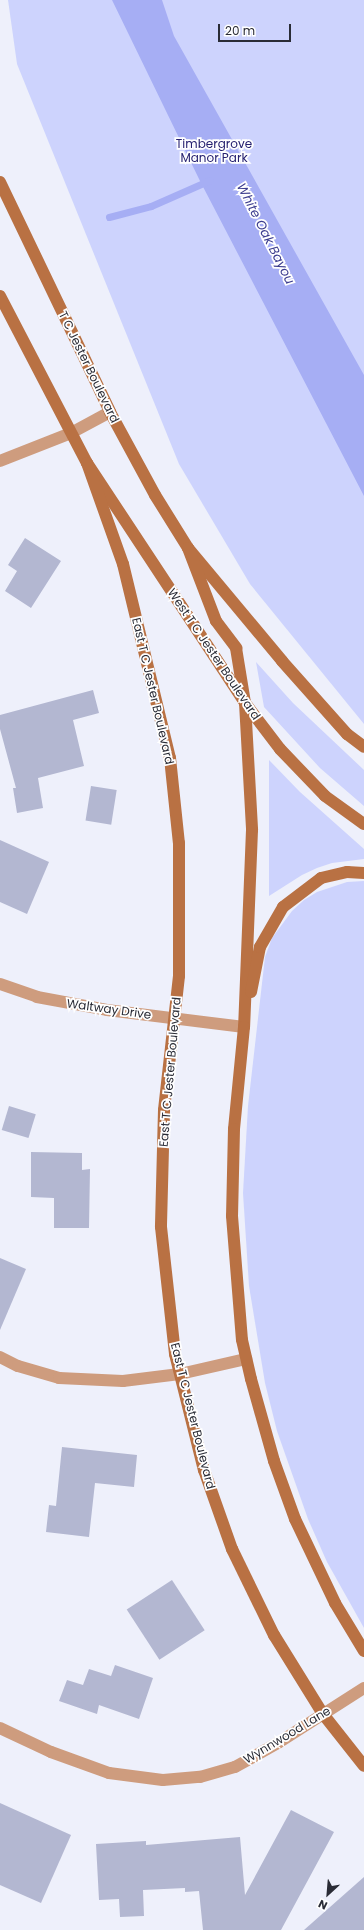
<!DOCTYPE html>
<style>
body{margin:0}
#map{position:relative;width:364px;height:1930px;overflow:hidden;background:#eef0fb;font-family:Poppins,sans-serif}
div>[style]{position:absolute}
.green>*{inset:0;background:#cdd3fd}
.water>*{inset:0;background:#a6aef4}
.stream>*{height:7px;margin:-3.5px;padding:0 3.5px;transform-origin:3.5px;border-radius:3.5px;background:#a6aef4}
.building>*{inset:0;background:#b3b7d1;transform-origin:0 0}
.street>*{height:12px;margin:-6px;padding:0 6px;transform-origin:6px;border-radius:6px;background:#ce9c7e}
.secondary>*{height:12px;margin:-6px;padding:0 6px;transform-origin:6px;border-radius:6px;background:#b97143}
span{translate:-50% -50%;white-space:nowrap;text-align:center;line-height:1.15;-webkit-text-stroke:3.5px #fff;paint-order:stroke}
.park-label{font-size:12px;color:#262170}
.street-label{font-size:12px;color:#2a2c36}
.water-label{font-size:13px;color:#3d3e8f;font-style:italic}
.north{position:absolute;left:308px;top:1874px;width:40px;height:40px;-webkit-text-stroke:3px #fff;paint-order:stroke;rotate:206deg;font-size:11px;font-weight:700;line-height:16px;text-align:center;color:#2a2c36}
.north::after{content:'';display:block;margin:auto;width:14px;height:18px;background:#2a2c36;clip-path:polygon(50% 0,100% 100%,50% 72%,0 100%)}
.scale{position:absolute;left:218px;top:24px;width:73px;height:18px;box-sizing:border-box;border:2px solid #2a2c36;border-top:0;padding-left:5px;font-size:12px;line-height:14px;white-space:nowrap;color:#2a2c36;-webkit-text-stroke:3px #fff;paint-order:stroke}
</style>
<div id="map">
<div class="green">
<div style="clip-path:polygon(8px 0,364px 0,364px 724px,250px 584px,179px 464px,17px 64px)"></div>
<div style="clip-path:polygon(256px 662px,293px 703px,364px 770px,364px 806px,320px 768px,264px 707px)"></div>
<div style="clip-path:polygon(269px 760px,300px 792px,364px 849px,364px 859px,332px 863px,317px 868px,302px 875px,269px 896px)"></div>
<div style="clip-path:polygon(364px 881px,364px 1628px,327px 1562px,308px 1519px,277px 1431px,265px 1383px,249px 1286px,243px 1193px,248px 1106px,265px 957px,272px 938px,292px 911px,304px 900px,317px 892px,347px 882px)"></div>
</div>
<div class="water">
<div style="clip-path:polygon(112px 0,162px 0,174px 36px,364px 375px,364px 496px,200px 181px)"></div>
</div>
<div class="stream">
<div style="left:109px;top:217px;width:43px;rotate:-14.7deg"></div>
<div style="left:151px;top:206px;width:64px;rotate:-23.8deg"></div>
</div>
<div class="building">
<div style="clip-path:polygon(25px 538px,61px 561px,31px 608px,5px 591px,17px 571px,8px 565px)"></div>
<div style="clip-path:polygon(93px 690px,99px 713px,73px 720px,84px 766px,38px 778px,43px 808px,17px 813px,13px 788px,16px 788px,0 729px,0 715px)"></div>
<div style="left:91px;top:786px;width:26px;height:35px;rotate:9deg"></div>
<div style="clip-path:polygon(0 840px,49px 862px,27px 914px,0 902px)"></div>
<div style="left:9px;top:1106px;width:28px;height:25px;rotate:17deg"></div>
<div style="clip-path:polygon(31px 1152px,82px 1153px,82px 1170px,90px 1169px,89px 1228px,54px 1228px,54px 1198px,31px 1197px)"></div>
<div style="clip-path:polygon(0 1258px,26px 1269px,0 1330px)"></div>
<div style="clip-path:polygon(62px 1447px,137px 1455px,134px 1487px,95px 1483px,89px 1537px,46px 1532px,49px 1505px,56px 1506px)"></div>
<div style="left:172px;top:1580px;width:60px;height:54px;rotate:57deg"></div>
<div style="clip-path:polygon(115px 1665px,153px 1678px,139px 1719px,99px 1705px,97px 1714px,59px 1701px,67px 1680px,83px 1685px,89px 1669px,111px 1676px)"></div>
<div style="clip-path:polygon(0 1803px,71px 1835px,41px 1903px,0 1885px)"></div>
<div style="clip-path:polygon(291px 1810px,334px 1832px,281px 1930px,203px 1930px,199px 1891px,185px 1892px,185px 1888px,143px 1890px,144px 1916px,120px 1917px,119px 1899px,99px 1900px,96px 1844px,146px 1841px,146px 1845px,240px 1837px,245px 1895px)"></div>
<div style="clip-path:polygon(364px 1877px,364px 1930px,304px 1930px)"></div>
</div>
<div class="street">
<div style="left:0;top:461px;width:76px;rotate:-21.5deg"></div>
<div style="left:71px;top:433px;width:44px;rotate:-28.3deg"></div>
<div style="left:0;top:984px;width:39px;rotate:19deg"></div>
<div style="left:37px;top:997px;width:71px;rotate:10.5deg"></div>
<div style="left:107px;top:1010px;width:138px;rotate:7.1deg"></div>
<div style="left:0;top:1357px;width:20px;rotate:27deg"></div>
<div style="left:18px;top:1366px;width:43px;rotate:16.3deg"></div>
<div style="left:59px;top:1378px;width:64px;rotate:2.7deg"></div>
<div style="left:123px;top:1381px;width:57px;rotate:-7deg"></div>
<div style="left:180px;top:1374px;width:68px;rotate:-12.8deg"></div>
<div style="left:0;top:1728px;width:56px;rotate:25.2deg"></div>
<div style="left:51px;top:1752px;width:62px;rotate:19.9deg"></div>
<div style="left:109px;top:1773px;width:54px;rotate:7.4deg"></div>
<div style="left:163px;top:1780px;width:37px;rotate:-5deg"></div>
<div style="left:200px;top:1777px;width:36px;rotate:-16deg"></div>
<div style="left:235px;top:1767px;width:49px;rotate:-29.2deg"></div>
<div style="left:278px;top:1743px;width:102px;rotate:-32.6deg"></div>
</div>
<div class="secondary">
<div style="left:0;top:182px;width:255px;rotate:64.4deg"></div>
<div style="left:110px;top:412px;width:94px;rotate:61.5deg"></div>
<div style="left:155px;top:495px;width:62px;rotate:58.1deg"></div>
<div style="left:188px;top:548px;width:147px;rotate:50.2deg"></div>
<div style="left:282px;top:661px;width:98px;rotate:48.3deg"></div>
<div style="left:347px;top:734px;width:21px;rotate:37deg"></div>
<div style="left:0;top:296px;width:188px;rotate:62.5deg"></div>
<div style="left:87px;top:463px;width:287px;rotate:56.6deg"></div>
<div style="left:245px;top:703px;width:58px;rotate:52.7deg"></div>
<div style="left:280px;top:749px;width:65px;rotate:46.2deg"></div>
<div style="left:325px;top:796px;width:48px;rotate:35.7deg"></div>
<div style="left:87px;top:463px;width:107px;rotate:70.4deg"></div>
<div style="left:123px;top:564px;width:200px;rotate:76.4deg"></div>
<div style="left:170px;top:758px;width:85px;rotate:84deg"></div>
<div style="left:179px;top:843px;width:133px;rotate:90deg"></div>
<div style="left:179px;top:976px;width:135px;rotate:96.4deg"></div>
<div style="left:164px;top:1110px;width:117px;rotate:91.5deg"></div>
<div style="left:161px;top:1227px;width:128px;rotate:83.7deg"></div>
<div style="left:175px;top:1354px;width:120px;rotate:76deg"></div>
<div style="left:204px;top:1470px;width:84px;rotate:70.5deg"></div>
<div style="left:232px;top:1549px;width:96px;rotate:64deg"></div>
<div style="left:274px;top:1635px;width:93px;rotate:58.2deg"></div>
<div style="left:323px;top:1714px;width:66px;rotate:51.7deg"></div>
<div style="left:188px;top:548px;width:78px;rotate:69deg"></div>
<div style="left:216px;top:621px;width:34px;rotate:53deg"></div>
<div style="left:236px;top:648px;width:56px;rotate:80.7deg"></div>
<div style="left:245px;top:703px;width:127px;rotate:86.8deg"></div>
<div style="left:252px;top:830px;width:197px;rotate:92.3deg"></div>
<div style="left:244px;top:1027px;width:102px;rotate:95.6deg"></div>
<div style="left:234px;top:1129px;width:87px;rotate:91.3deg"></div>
<div style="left:232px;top:1216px;width:124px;rotate:85.4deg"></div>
<div style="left:242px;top:1340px;width:40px;rotate:77deg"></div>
<div style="left:251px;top:1379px;width:85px;rotate:74.3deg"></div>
<div style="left:274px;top:1461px;width:62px;rotate:70.1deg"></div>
<div style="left:295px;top:1519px;width:93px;rotate:64.5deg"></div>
<div style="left:335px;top:1603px;width:56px;rotate:58.9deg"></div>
<div style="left:251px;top:992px;width:46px;rotate:-78.7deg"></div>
<div style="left:260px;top:947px;width:46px;rotate:-60.1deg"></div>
<div style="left:283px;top:907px;width:48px;rotate:-37.3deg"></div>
<div style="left:321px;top:878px;width:27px;rotate:-13deg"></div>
<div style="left:347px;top:872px;width:17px;rotate:3deg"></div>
</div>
<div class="park-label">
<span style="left:214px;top:151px">Timbergrove<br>Manor Park</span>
</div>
<div class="street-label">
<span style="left:89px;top:367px;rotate:64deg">T C Jester Boulevard</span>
<span style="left:214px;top:654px;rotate:56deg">West T C Jester Boulevard</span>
<span style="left:153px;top:691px;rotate:77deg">East T C Jester Boulevard</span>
<span style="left:109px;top:1009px;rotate:8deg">Waltway Drive</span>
<span style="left:170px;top:1072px;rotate:-85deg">East T C Jester Boulevard</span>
<span style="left:193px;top:1416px;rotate:76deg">East T C Jester Boulevard</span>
<span style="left:287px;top:1735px;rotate:-31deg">Wynnwood Lane</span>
</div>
<div class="water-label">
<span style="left:265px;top:234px;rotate:63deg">White Oak Bayou</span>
</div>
<div class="north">N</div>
<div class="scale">20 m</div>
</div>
